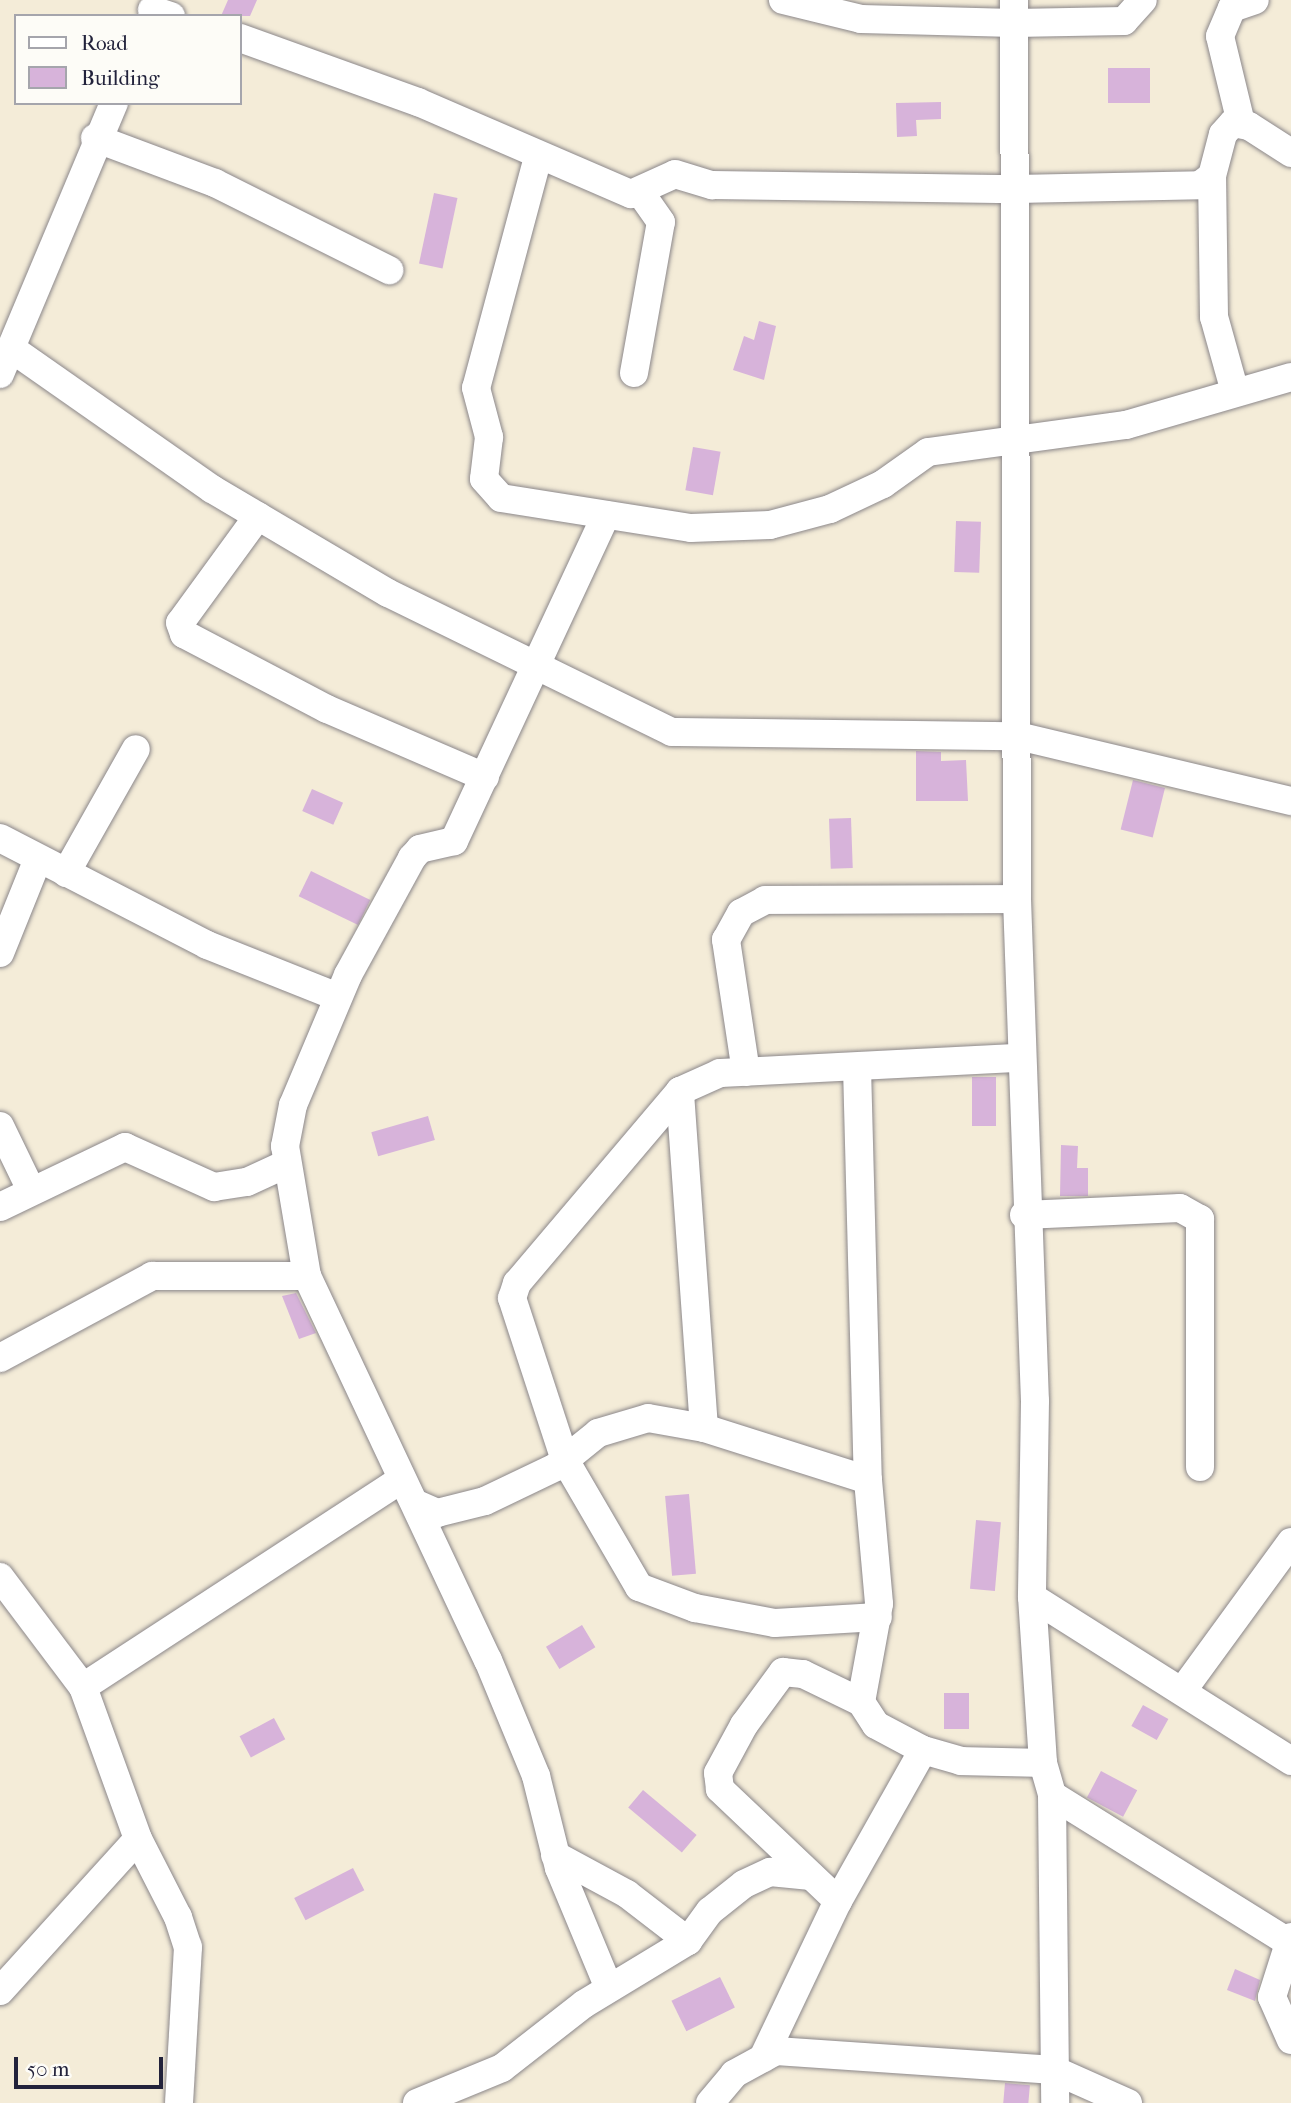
<!DOCTYPE html>
<style>
body{margin:0}
#map{position:relative;width:1291px;height:2103px;overflow:hidden;background:#f4ecd8;font-family:"IM FELL French Canon",serif}
div>[style]{position:absolute}
.building>*{inset:0;background:#d7b3da;transform-origin:0 0}
.roads{filter:drop-shadow(0 0 2px #8b878a) drop-shadow(0 0 2px #8b878a)}
.minor>*{height:28px;margin:-14px;padding:0 14px;transform-origin:14px;border-radius:14px;background:#fff}
span{translate:-50% -50%;white-space:nowrap;text-align:center;line-height:1.15;-webkit-text-stroke:5px #fdfcf7;paint-order:stroke}
.legend{position:absolute;left:14px;top:14px;width:228px;height:91px;box-sizing:border-box;background:#fdfcf7;border:2px solid #a5a5ac;margin:0;padding:9px 12px;list-style:none;font-size:21px;color:#22223b}
.legend li{display:flex;align-items:center;gap:14px;height:35px}
.legend b{width:35px;border:2px solid #a5a5ac}
.scale{position:absolute;left:14px;top:2057px;width:149px;height:32px;box-sizing:border-box;border:4px solid #22223b;border-top:0;padding-left:9px;font-size:21px;line-height:24px;white-space:nowrap;color:#22223b;-webkit-text-stroke:5px #fdfcf7;paint-order:stroke}
</style>
<div id="map">
<div class="building">
<div style="clip-path:polygon(228px 0,257px 0,250px 16px,221px 16px)"></div>
<div style="left:1108px;top:68px;width:42px;height:35px"></div>
<div style="clip-path:polygon(941px 102px,941px 119px,916px 120px,917px 136px,897px 137px,896px 103px)"></div>
<div style="left:434px;top:193px;width:24px;height:72px;rotate:12deg"></div>
<div style="clip-path:polygon(759px 321px,776px 326px,764px 380px,733px 370px,744px 336px,754px 340px)"></div>
<div style="left:693px;top:447px;width:28px;height:44px;rotate:10deg"></div>
<div style="left:956px;top:521px;width:25px;height:51px;rotate:2deg"></div>
<div style="clip-path:polygon(916px 751px,941px 752px,941px 761px,966px 760px,968px 801px,916px 801px)"></div>
<div style="left:1133px;top:780px;width:33px;height:51px;rotate:14deg"></div>
<div style="left:312px;top:789px;width:34px;height:24px;rotate:24deg"></div>
<div style="left:851px;top:818px;width:50px;height:22px;rotate:88deg"></div>
<div style="left:311px;top:871px;width:66px;height:28px;rotate:26deg"></div>
<div style="left:972px;top:1077px;width:24px;height:49px"></div>
<div style="left:428px;top:1116px;width:25px;height:59px;rotate:74deg"></div>
<div style="clip-path:polygon(1061px 1145px,1078px 1146px,1077px 1168px,1088px 1168px,1088px 1196px,1060px 1196px)"></div>
<div style="clip-path:polygon(296px 1293px,316px 1333px,299px 1339px,282px 1296px)"></div>
<div style="left:689px;top:1494px;width:80px;height:24px;rotate:85deg"></div>
<div style="left:976px;top:1520px;width:25px;height:69px;rotate:5deg"></div>
<div style="left:582px;top:1625px;width:26px;height:42px;rotate:59deg"></div>
<div style="left:944px;top:1693px;width:25px;height:36px"></div>
<div style="left:1143px;top:1705px;width:29px;height:24px;rotate:29deg"></div>
<div style="left:274px;top:1718px;width:24px;height:39px;rotate:62deg"></div>
<div style="left:1101px;top:1771px;width:41px;height:30px;rotate:28deg"></div>
<div style="left:643px;top:1790px;width:70px;height:23px;rotate:40deg"></div>
<div style="left:353px;top:1868px;width:25px;height:66px;rotate:63deg"></div>
<div style="clip-path:polygon(1235px 1969px,1260px 1980px,1255px 2001px,1227px 1990px)"></div>
<div style="left:720px;top:1977px;width:34px;height:54px;rotate:64deg"></div>
<div style="left:1005px;top:2083px;width:25px;height:20px;rotate:5deg"></div>
</div>
<div class="roads">
<div class="minor">
<div style="left:783px;top:0;width:80px;rotate:13.7deg"></div>
<div style="left:861px;top:19px;width:153px;rotate:1.5deg"></div>
<div style="left:1014px;top:23px;width:110px;rotate:-1deg"></div>
<div style="left:1124px;top:21px;width:28px;rotate:-48deg"></div>
<div style="left:1014px;top:0;width:899px;rotate:89.81deg"></div>
<div style="left:1017px;top:899px;width:502px;rotate:87.95deg"></div>
<div style="left:1035px;top:1401px;width:196px;rotate:90.9deg"></div>
<div style="left:1032px;top:1597px;width:166px;rotate:86.2deg"></div>
<div style="left:1043px;top:1763px;width:33px;rotate:74deg"></div>
<div style="left:1052px;top:1795px;width:308px;rotate:89.4deg"></div>
<div style="left:152px;top:10px;width:20px;rotate:18deg"></div>
<div style="left:240px;top:38px;width:189px;rotate:19.8deg"></div>
<div style="left:418px;top:102px;width:232px;rotate:23.4deg"></div>
<div style="left:631px;top:194px;width:48px;rotate:-24.4deg"></div>
<div style="left:675px;top:174px;width:39px;rotate:17deg"></div>
<div style="left:712px;top:185px;width:304px;rotate:0.8deg"></div>
<div style="left:1016px;top:189px;width:184px;rotate:-1.2deg"></div>
<div style="left:1200px;top:185px;width:15px;rotate:-37deg"></div>
<div style="left:1241px;top:123px;width:89px;rotate:-103.6deg"></div>
<div style="left:1220px;top:36px;width:30px;rotate:-67deg"></div>
<div style="left:1232px;top:8px;width:24px;rotate:-19deg"></div>
<div style="left:95px;top:138px;width:128px;rotate:20.6deg"></div>
<div style="left:215px;top:183px;width:195px;rotate:26.6deg"></div>
<div style="left:538px;top:157px;width:239px;rotate:105deg"></div>
<div style="left:476px;top:388px;width:51px;rotate:75.1deg"></div>
<div style="left:489px;top:437px;width:42px;rotate:96.8deg"></div>
<div style="left:484px;top:479px;width:25px;rotate:48deg"></div>
<div style="left:501px;top:498px;width:192px;rotate:9deg"></div>
<div style="left:691px;top:528px;width:79px;rotate:-2.2deg"></div>
<div style="left:770px;top:525px;width:62px;rotate:-14.9deg"></div>
<div style="left:830px;top:509px;width:59px;rotate:-25.3deg"></div>
<div style="left:883px;top:484px;width:55px;rotate:-35.4deg"></div>
<div style="left:928px;top:452px;width:200px;rotate:-7.8deg"></div>
<div style="left:1126px;top:425px;width:172px;rotate:-16.2deg"></div>
<div style="left:12px;top:349px;width:244px;rotate:35deg"></div>
<div style="left:212px;top:489px;width:204px;rotate:30.6deg"></div>
<div style="left:388px;top:593px;width:316px;rotate:26.1deg"></div>
<div style="left:672px;top:732px;width:346px;rotate:0.7deg"></div>
<div style="left:1018px;top:736px;width:281px;rotate:13.4deg"></div>
<div style="left:634px;top:373px;width:153px;rotate:-79.9deg"></div>
<div style="left:661px;top:222px;width:37px;rotate:-125deg"></div>
<div style="left:0;top:374px;width:294px;rotate:-67.2deg"></div>
<div style="left:1235px;top:392px;width:78px;rotate:-105.6deg"></div>
<div style="left:1214px;top:317px;width:141px;rotate:-90.8deg"></div>
<div style="left:1212px;top:176px;width:43px;rotate:-75.3deg"></div>
<div style="left:1223px;top:134px;width:15px;rotate:-48deg"></div>
<div style="left:1233px;top:123px;width:16px;rotate:11deg"></div>
<div style="left:1249px;top:126px;width:50px;rotate:32.7deg"></div>
<div style="left:606px;top:515px;width:360px;rotate:115deg"></div>
<div style="left:454px;top:841px;width:35px;rotate:167deg"></div>
<div style="left:420px;top:849px;width:12px;rotate:132deg"></div>
<div style="left:412px;top:858px;width:133px;rotate:118.7deg"></div>
<div style="left:348px;top:975px;width:141px;rotate:112.9deg"></div>
<div style="left:293px;top:1105px;width:42px;rotate:101deg"></div>
<div style="left:285px;top:1146px;width:132px;rotate:80.4deg"></div>
<div style="left:307px;top:1276px;width:425px;rotate:64.8deg"></div>
<div style="left:488px;top:1660px;width:126px;rotate:67.5deg"></div>
<div style="left:536px;top:1776px;width:95px;rotate:76deg"></div>
<div style="left:559px;top:1868px;width:130px;rotate:67.4deg"></div>
<div style="left:258px;top:516px;width:132px;rotate:126.1deg"></div>
<div style="left:180px;top:623px;width:12px;rotate:70deg"></div>
<div style="left:184px;top:634px;width:161px;rotate:27.7deg"></div>
<div style="left:327px;top:709px;width:172px;rotate:23.3deg"></div>
<div style="left:0;top:838px;width:233px;rotate:27.3deg"></div>
<div style="left:207px;top:945px;width:141px;rotate:21.7deg"></div>
<div style="left:66px;top:873px;width:142px;rotate:-60.6deg"></div>
<div style="left:0;top:953px;width:101px;rotate:-68deg"></div>
<div style="left:857px;top:1067px;width:413px;rotate:88.5deg"></div>
<div style="left:868px;top:1480px;width:124px;rotate:84.9deg"></div>
<div style="left:879px;top:1604px;width:100px;rotate:100.4deg"></div>
<div style="left:746px;top:1072px;width:134px;rotate:-98.6deg"></div>
<div style="left:726px;top:940px;width:31px;rotate:-61deg"></div>
<div style="left:741px;top:913px;width:27px;rotate:-28deg"></div>
<div style="left:765px;top:900px;width:252px;rotate:-0.2deg"></div>
<div style="left:680px;top:1091px;width:252px;rotate:130.3deg"></div>
<div style="left:517px;top:1283px;width:16px;rotate:108deg"></div>
<div style="left:512px;top:1298px;width:170px;rotate:71.9deg"></div>
<div style="left:565px;top:1460px;width:147px;rotate:59.8deg"></div>
<div style="left:639px;top:1587px;width:60px;rotate:20.6deg"></div>
<div style="left:695px;top:1608px;width:81px;rotate:10.6deg"></div>
<div style="left:775px;top:1623px;width:103px;rotate:-3.3deg"></div>
<div style="left:0;top:1126px;width:71px;rotate:64.2deg"></div>
<div style="left:0;top:1207px;width:139px;rotate:-25.6deg"></div>
<div style="left:125px;top:1147px;width:98px;rotate:24.2deg"></div>
<div style="left:214px;top:1187px;width:33px;rotate:-9deg"></div>
<div style="left:247px;top:1182px;width:43px;rotate:-24.8deg"></div>
<div style="left:1024px;top:1215px;width:156px;rotate:-2.6deg"></div>
<div style="left:1180px;top:1208px;width:23px;rotate:29deg"></div>
<div style="left:1200px;top:1219px;width:248px;rotate:90deg"></div>
<div style="left:0;top:1358px;width:173px;rotate:-28.3deg"></div>
<div style="left:152px;top:1276px;width:155px"></div>
<div style="left:704px;top:1428px;width:338px;rotate:-94.1deg"></div>
<div style="left:680px;top:1091px;width:44px;rotate:-24.2deg"></div>
<div style="left:720px;top:1073px;width:301px;rotate:-2.9deg"></div>
<div style="left:419px;top:1505px;width:20px;rotate:24deg"></div>
<div style="left:437px;top:1513px;width:49px;rotate:-14deg"></div>
<div style="left:485px;top:1501px;width:79px;rotate:-25.6deg"></div>
<div style="left:556px;top:1467px;width:54px;rotate:-39deg"></div>
<div style="left:598px;top:1433px;width:52px;rotate:-16.7deg"></div>
<div style="left:648px;top:1418px;width:57px;rotate:10.1deg"></div>
<div style="left:704px;top:1428px;width:172px;rotate:17.6deg"></div>
<div style="left:0;top:1577px;width:138px;rotate:53deg"></div>
<div style="left:83px;top:1687px;width:162px;rotate:70.1deg"></div>
<div style="left:138px;top:1839px;width:88px;rotate:62.9deg"></div>
<div style="left:178px;top:1917px;width:32px;rotate:72deg"></div>
<div style="left:188px;top:1947px;width:156px;rotate:93.3deg"></div>
<div style="left:1032px;top:1597px;width:307px;rotate:32.3deg"></div>
<div style="left:83px;top:1687px;width:379px;rotate:-33.1deg"></div>
<div style="left:1183px;top:1690px;width:183px;rotate:-53.9deg"></div>
<div style="left:1052px;top:1795px;width:278px;rotate:31.9deg"></div>
<div style="left:555px;top:1855px;width:82px;rotate:28.4deg"></div>
<div style="left:627px;top:1894px;width:77px;rotate:37.6deg"></div>
<div style="left:838px;top:1901px;width:163px;rotate:-136.5deg"></div>
<div style="left:720px;top:1789px;width:16px;rotate:-97deg"></div>
<div style="left:718px;top:1773px;width:55px;rotate:-61.6deg"></div>
<div style="left:744px;top:1725px;width:66px;rotate:-53.7deg"></div>
<div style="left:783px;top:1672px;width:20px;rotate:6deg"></div>
<div style="left:803px;top:1674px;width:64px;rotate:25.8deg"></div>
<div style="left:861px;top:1702px;width:27px;rotate:57deg"></div>
<div style="left:876px;top:1725px;width:53px;rotate:28deg"></div>
<div style="left:923px;top:1750px;width:40px;rotate:16deg"></div>
<div style="left:961px;top:1761px;width:82px;rotate:1.4deg"></div>
<div style="left:1291px;top:1937px;width:63px;rotate:107.6deg"></div>
<div style="left:1272px;top:1997px;width:47px;rotate:66.2deg"></div>
<div style="left:0;top:1991px;width:205px;rotate:-47.8deg"></div>
<div style="left:763px;top:2058px;width:174px;rotate:-64.5deg"></div>
<div style="left:838px;top:1901px;width:173px;rotate:-60.6deg"></div>
<div style="left:417px;top:2103px;width:92px;rotate:-22.4deg"></div>
<div style="left:502px;top:2068px;width:104px;rotate:-38deg"></div>
<div style="left:584px;top:2004px;width:122px;rotate:-31.2deg"></div>
<div style="left:688px;top:1941px;width:37px;rotate:-54deg"></div>
<div style="left:710px;top:1911px;width:43px;rotate:-38.5deg"></div>
<div style="left:744px;top:1884px;width:29px;rotate:-25deg"></div>
<div style="left:770px;top:1872px;width:41px;rotate:5.6deg"></div>
<div style="left:710px;top:2103px;width:38px;rotate:-50deg"></div>
<div style="left:734px;top:2074px;width:48px;rotate:-28.7deg"></div>
<div style="left:776px;top:2051px;width:279px;rotate:3.9deg"></div>
<div style="left:1054px;top:2070px;width:81px;rotate:24deg"></div>
</div>
</div>
<ul class="legend">
<li><b style="height:9px;background:#fff"></b>Road</li>
<li><b style="height:19px;background:#d7b3da"></b>Building</li>
</ul>
<div class="scale">50 m</div>
</div>
